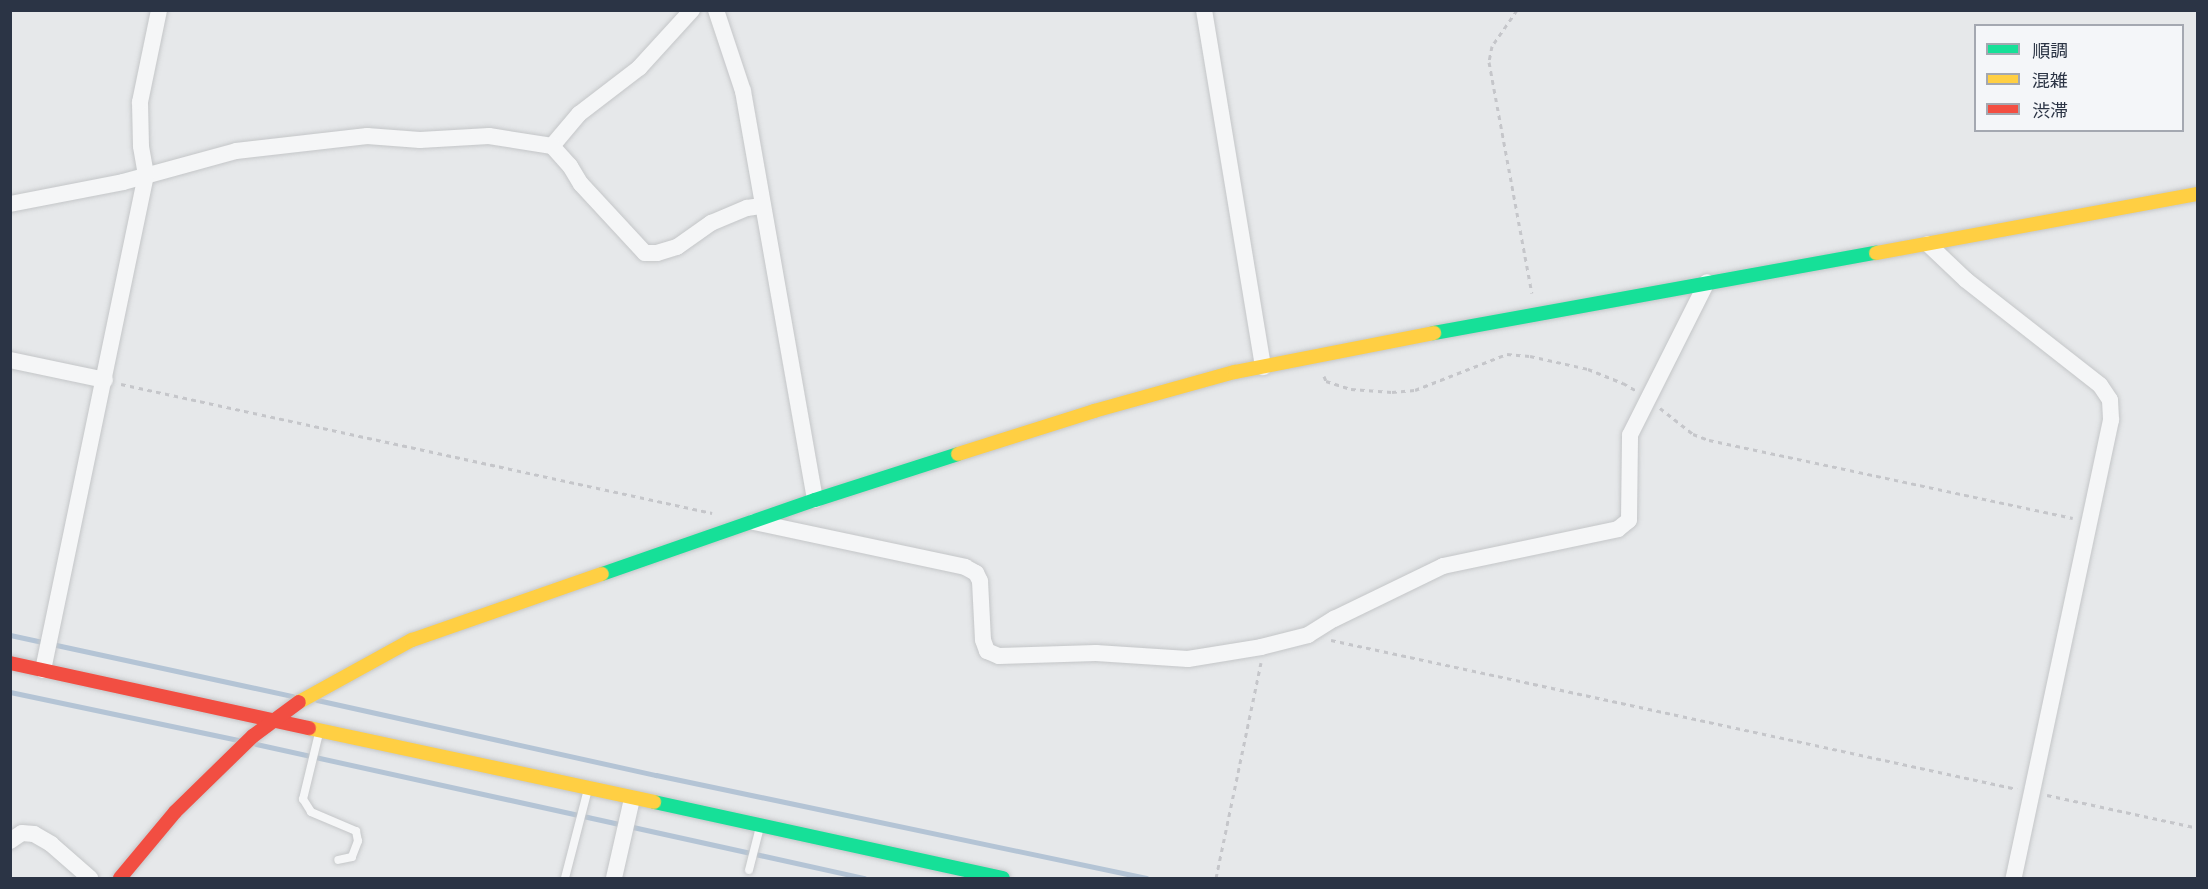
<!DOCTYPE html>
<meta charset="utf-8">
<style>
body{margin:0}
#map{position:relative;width:2208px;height:889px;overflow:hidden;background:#e6e8ea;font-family:Karla,"Noto Sans JP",sans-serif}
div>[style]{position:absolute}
.stream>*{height:5px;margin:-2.5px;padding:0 2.5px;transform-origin:2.5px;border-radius:2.5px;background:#b4c4d5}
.path>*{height:3px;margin-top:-1.5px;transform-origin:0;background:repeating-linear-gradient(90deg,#c5c6ca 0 4.5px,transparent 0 9px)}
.roads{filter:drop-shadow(0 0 2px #c4c6c8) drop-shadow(0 0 2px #c4c6c8)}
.lane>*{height:8px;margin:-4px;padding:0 4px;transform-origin:4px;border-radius:4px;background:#f5f6f7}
.street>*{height:16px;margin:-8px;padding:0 8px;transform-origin:8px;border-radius:8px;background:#f5f6f7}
.fast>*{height:14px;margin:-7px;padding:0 7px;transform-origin:7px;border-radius:7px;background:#16e098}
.slow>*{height:14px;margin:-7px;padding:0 7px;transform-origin:7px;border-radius:7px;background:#ffcf43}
.jam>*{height:14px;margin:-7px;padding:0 7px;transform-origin:7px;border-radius:7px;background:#f24e42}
span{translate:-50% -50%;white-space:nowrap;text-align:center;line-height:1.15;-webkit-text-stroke:4.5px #f4f6f9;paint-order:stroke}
.frame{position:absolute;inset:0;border:12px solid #2b3445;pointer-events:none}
.legend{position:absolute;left:1974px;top:24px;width:210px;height:108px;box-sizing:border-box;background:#f4f6f9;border:2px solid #a4a8b1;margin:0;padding:8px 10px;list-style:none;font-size:18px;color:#2b3445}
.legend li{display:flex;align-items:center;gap:12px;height:30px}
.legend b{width:30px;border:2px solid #a4a8b1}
</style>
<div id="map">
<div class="stream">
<div style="left:10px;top:635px;width:289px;rotate:12.2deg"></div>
<div style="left:10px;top:692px;width:233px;rotate:11.9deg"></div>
<div style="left:317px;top:700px;width:347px;rotate:12.5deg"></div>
<div style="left:656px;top:775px;width:501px;rotate:11.87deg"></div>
<div style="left:256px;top:744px;width:623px;rotate:12.43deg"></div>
</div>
<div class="path">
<div style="left:1517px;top:10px;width:44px;rotate:124.8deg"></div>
<div style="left:1492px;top:46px;width:16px;rotate:101deg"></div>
<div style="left:1489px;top:62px;width:235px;rotate:79.5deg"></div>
<div style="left:1324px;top:376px;width:5px;rotate:68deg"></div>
<div style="left:1326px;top:381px;width:26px;rotate:18deg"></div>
<div style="left:1351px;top:389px;width:41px;rotate:4.2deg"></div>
<div style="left:1392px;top:392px;width:23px;rotate:-5deg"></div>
<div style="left:1415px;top:390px;width:99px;rotate:-21.4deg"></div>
<div style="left:1507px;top:354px;width:23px;rotate:5deg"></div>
<div style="left:1530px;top:356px;width:59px;rotate:12.6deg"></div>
<div style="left:1588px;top:369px;width:38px;rotate:22deg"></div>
<div style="left:1623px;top:383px;width:14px;rotate:30deg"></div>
<div style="left:121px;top:384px;width:605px;rotate:12.31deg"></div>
<div style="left:1660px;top:408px;width:42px;rotate:38.2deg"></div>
<div style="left:1693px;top:434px;width:17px;rotate:21deg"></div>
<div style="left:1709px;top:440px;width:372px;rotate:12.1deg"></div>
<div style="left:1331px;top:640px;width:702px;rotate:12.25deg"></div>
<div style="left:2047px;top:795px;width:155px;rotate:12.3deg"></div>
<div style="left:1216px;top:878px;width:220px;rotate:-78.2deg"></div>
</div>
<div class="roads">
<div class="lane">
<div style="left:319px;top:733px;width:68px;rotate:103.6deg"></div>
<div style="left:303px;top:799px;width:15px;rotate:58deg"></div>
<div style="left:311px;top:812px;width:49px;rotate:22.9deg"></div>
<div style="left:356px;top:831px;width:10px;rotate:79deg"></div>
<div style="left:358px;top:841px;width:17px;rotate:111deg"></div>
<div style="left:352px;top:857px;width:14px;rotate:168deg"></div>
<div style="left:749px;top:870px;width:44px;rotate:-75.7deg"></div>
<div style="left:565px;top:878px;width:92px;rotate:-75.5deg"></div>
</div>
<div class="street">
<div style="left:716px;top:10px;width:85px;rotate:71.6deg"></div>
<div style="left:743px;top:91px;width:415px;rotate:80deg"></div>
<div style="left:1204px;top:10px;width:362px;rotate:80.6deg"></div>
<div style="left:552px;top:146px;width:42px;rotate:-49.8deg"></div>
<div style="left:579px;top:114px;width:76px;rotate:-37.5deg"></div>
<div style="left:639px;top:68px;width:79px;rotate:-47.6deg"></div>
<div style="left:10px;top:204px;width:115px;rotate:-11deg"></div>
<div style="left:123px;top:182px;width:117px;rotate:-15.3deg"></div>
<div style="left:236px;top:151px;width:132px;rotate:-6.5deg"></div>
<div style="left:367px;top:136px;width:53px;rotate:4.3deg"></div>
<div style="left:420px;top:140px;width:69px;rotate:-3.3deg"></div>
<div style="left:489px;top:136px;width:64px;rotate:9deg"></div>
<div style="left:552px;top:146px;width:27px;rotate:48deg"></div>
<div style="left:570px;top:166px;width:21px;rotate:59deg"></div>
<div style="left:581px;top:184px;width:94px;rotate:47.2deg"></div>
<div style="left:645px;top:253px;width:12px"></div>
<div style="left:657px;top:253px;width:21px;rotate:-17deg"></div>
<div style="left:677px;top:247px;width:42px;rotate:-35.2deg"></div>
<div style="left:711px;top:223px;width:39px;rotate:-23deg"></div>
<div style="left:747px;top:208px;width:15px;rotate:-8deg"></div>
<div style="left:1928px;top:244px;width:52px;rotate:43.5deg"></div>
<div style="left:1966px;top:280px;width:170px;rotate:38.1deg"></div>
<div style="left:2100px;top:385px;width:18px;rotate:56deg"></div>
<div style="left:2110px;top:400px;width:20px;rotate:87deg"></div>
<div style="left:2111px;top:420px;width:468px;rotate:102deg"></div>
<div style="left:10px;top:360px;width:97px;rotate:11.9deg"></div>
<div style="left:754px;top:522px;width:216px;rotate:12deg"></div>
<div style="left:965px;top:567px;width:13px;rotate:29deg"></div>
<div style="left:976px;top:573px;width:9px;rotate:63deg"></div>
<div style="left:980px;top:581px;width:59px;rotate:87.1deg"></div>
<div style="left:983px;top:640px;width:12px;rotate:70deg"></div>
<div style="left:987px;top:651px;width:13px;rotate:23deg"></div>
<div style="left:999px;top:656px;width:97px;rotate:-1.8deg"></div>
<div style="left:1096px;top:653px;width:92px;rotate:3.7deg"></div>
<div style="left:1188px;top:659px;width:74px;rotate:-9.3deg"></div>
<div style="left:1261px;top:647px;width:49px;rotate:-14.3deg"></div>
<div style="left:1308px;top:635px;width:31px;rotate:-32deg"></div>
<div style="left:1334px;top:619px;width:121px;rotate:-25.9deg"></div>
<div style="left:1443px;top:566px;width:179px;rotate:-11.9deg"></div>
<div style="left:1618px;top:529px;width:14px;rotate:-39deg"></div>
<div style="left:1629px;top:520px;width:85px;rotate:-89.3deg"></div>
<div style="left:1630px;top:435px;width:171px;rotate:-63.3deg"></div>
<div style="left:43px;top:670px;width:506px;rotate:-78.25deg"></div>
<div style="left:146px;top:175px;width:29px;rotate:-100deg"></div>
<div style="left:141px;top:146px;width:44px;rotate:-91.3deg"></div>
<div style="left:140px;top:102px;width:94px;rotate:-78.3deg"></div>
<div style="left:10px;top:841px;width:14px;rotate:-34deg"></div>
<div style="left:22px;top:833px;width:12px;rotate:5deg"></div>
<div style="left:34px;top:834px;width:20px;rotate:30deg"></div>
<div style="left:51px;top:844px;width:52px;rotate:41.1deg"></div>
<div style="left:614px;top:878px;width:81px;rotate:-77.2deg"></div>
</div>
<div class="fast">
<div style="left:1434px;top:333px;width:449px;rotate:-10.3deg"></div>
<div style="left:602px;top:574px;width:225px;rotate:-19.2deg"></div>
<div style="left:815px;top:500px;width:150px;rotate:-17.8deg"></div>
<div style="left:654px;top:802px;width:357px;rotate:12.3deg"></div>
</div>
<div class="slow">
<div style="left:1876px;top:253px;width:327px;rotate:-10.4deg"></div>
<div style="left:958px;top:454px;width:143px;rotate:-17.5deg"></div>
<div style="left:1094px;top:411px;width:146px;rotate:-15.5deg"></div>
<div style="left:1235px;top:372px;width:203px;rotate:-11.1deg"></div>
<div style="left:299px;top:702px;width:129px;rotate:-28.8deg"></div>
<div style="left:412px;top:640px;width:201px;rotate:-19.2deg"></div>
<div style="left:309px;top:728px;width:353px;rotate:12.1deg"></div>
</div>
<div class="jam">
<div style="left:10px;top:663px;width:306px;rotate:12.3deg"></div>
<div style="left:120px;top:878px;width:86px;rotate:-50.2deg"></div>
<div style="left:175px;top:812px;width:109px;rotate:-44.3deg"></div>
<div style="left:253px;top:736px;width:57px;rotate:-36.5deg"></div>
</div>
</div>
<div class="frame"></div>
<ul class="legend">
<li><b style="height:8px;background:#16e098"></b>順調</li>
<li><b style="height:8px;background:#ffcf43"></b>混雑</li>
<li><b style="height:8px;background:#f24e42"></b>渋滞</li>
</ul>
</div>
